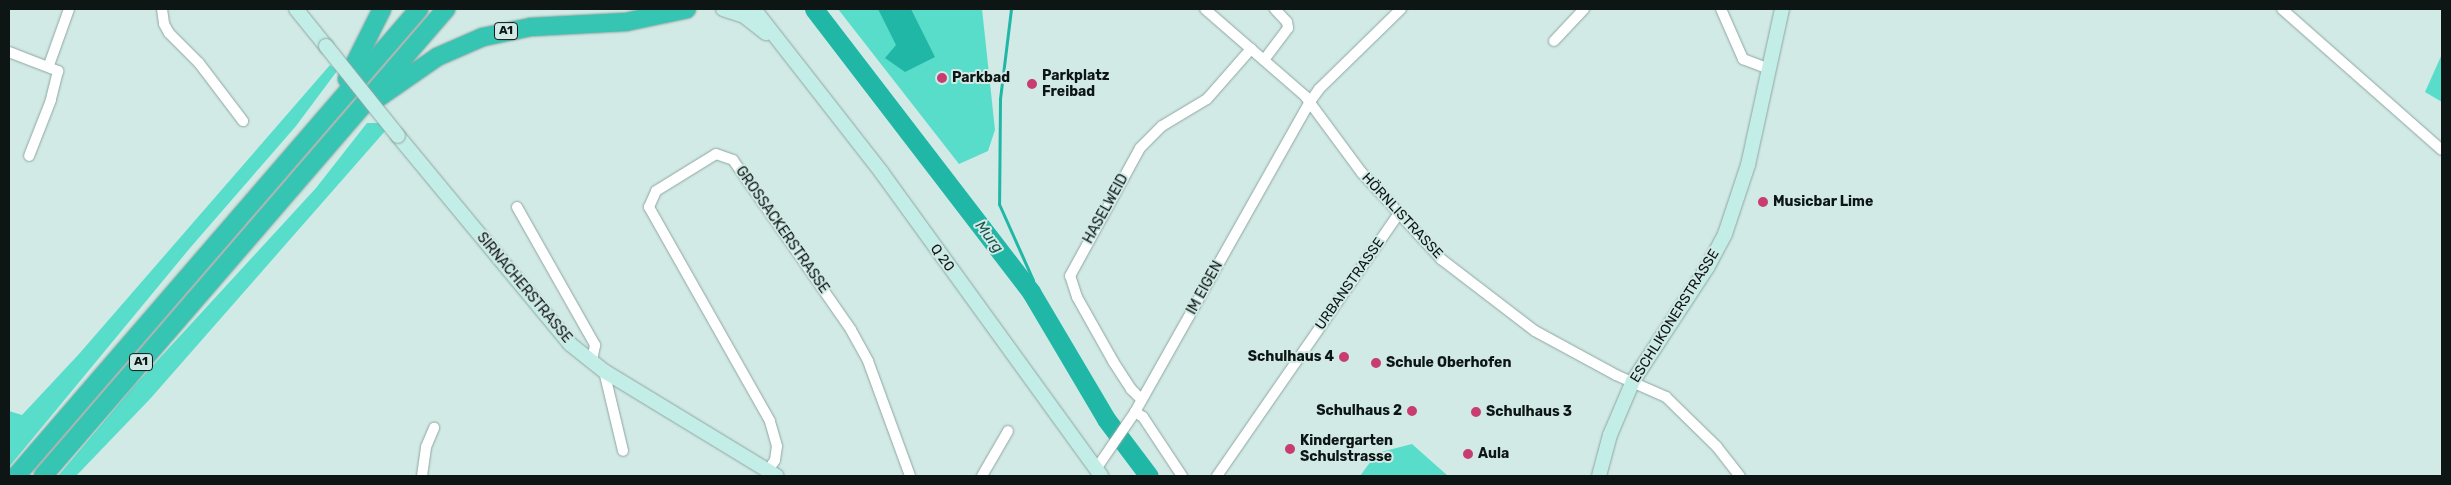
<!DOCTYPE html>
<meta charset="utf-8">
<style>
body{margin:0}
#map{position:relative;width:2451px;height:485px;overflow:hidden;background:#d1eae5;font-family:Rubik,sans-serif}
div>[style]{position:absolute}
.green>*{inset:0;background:#58ddcb}
.water>*{inset:0;background:#20b7a6}
.stream>*{height:3px;margin:-1.5px;padding:0 1.5px;transform-origin:1.5px;border-radius:1.5px;background:#20b7a6}
.river>*{height:19px;margin:-9.5px;padding:0 9.5px;transform-origin:9.5px;border-radius:9.5px;background:#20b7a6}
.roads{filter:drop-shadow(0 0 1px #8fa6a2) drop-shadow(0 0 1px #8fa6a2)}
.street>*{height:10px;margin:-5px;padding:0 5px;transform-origin:5px;border-radius:5px;background:#fff}
.secondary>*{height:14px;margin:-7px;padding:0 7px;transform-origin:7px;border-radius:7px;background:#c3eee8}
.highway>*{height:18px;margin:-9px;padding:0 9px;transform-origin:9px;border-radius:9px;background:#37c5b3}
.bridges{filter:drop-shadow(0 0 1px #8fa6a2) drop-shadow(0 0 1px #8fa6a2)}
.secondary-bridge>*{height:14px;margin:-7px;padding:0 7px;transform-origin:7px;border-radius:7px;background:#c3eee8}
.dots>*{width:14px;height:14px;translate:-50% -50%;box-sizing:border-box;border:2px solid #d1eae5;border-radius:50%}
span{translate:-50% -50%;white-space:nowrap;text-align:center;line-height:1.15;-webkit-text-stroke:4px #d1eae5;paint-order:stroke}
.shield-label span{padding:1px 4px;background:#d1eae5;border:1px solid;border-radius:4px;-webkit-text-stroke-width:0}
.shield-label{font-size:12px;color:#0e1615;font-weight:700}
.poi-label{font-size:14px;color:#0e1615;font-weight:700}
.left{translate:0 -50%;text-align:left}
.right{translate:-100% -50%;text-align:right}
.street-label{font-size:14px;color:#0e1615}
.water-label{font-size:15px;color:#1b544c;font-style:italic}
.frame{position:absolute;inset:0;border:10px solid #0e1615;pointer-events:none}
</style>
<div id="map">
<div class="green">
<div style="clip-path:polygon(838px 9px,982px 9px,995px 130px,988px 151px,959px 164px)"></div>
<div style="clip-path:polygon(2442px 54px,2442px 102px,2425px 92px)"></div>
<div style="clip-path:polygon(330px 65px,337px 71px,296px 126px,190px 248px,9px 467px,9px 411px,22px 415px,79px 354px)"></div>
<div style="clip-path:polygon(367px 123px,379px 123px,386px 130px,150px 399px,76px 476px,58px 476px,134px 386px,316px 188px)"></div>
<div style="clip-path:polygon(1412px 444px,1448px 476px,1360px 476px,1377px 453px)"></div>
</div>
<div class="water">
<div style="clip-path:polygon(878px 9px,911px 9px,935px 57px,905px 72px,885px 58px,896px 45px)"></div>
</div>
<div class="stream">
<div style="left:1011px;top:9px;width:91px;rotate:97deg"></div>
<div style="left:1000px;top:99px;width:105px;rotate:90.5deg"></div>
<div style="left:999px;top:204px;width:83px;rotate:65.9deg"></div>
<div style="left:1033px;top:280px;width:10px;rotate:114deg"></div>
</div>
<div class="river">
<div style="left:814px;top:9px;width:357px;rotate:52.5deg"></div>
<div style="left:1031px;top:292px;width:147px;rotate:59.4deg"></div>
<div style="left:1106px;top:419px;width:71px;rotate:53deg"></div>
</div>
<div class="roads">
<div class="street">
<div style="left:162px;top:9px;width:15px;rotate:82deg"></div>
<div style="left:164px;top:24px;width:10px;rotate:61deg"></div>
<div style="left:169px;top:33px;width:42px;rotate:45deg"></div>
<div style="left:199px;top:63px;width:73px;rotate:52.8deg"></div>
<div style="left:1205px;top:9px;width:133px;rotate:41deg"></div>
<div style="left:1305px;top:96px;width:96px;rotate:53.5deg"></div>
<div style="left:1362px;top:173px;width:117px;rotate:47.4deg"></div>
<div style="left:1441px;top:259px;width:118px;rotate:37.5deg"></div>
<div style="left:1535px;top:331px;width:92px;rotate:28.5deg"></div>
<div style="left:1616px;top:375px;width:55px;rotate:23.7deg"></div>
<div style="left:1666px;top:397px;width:71px;rotate:44.4deg"></div>
<div style="left:1717px;top:447px;width:37px;rotate:52deg"></div>
<div style="left:1721px;top:9px;width:55px;rotate:66.3deg"></div>
<div style="left:1743px;top:59px;width:28px;rotate:21deg"></div>
<div style="left:2282px;top:9px;width:213px;rotate:41.4deg"></div>
<div style="left:1554px;top:41px;width:44px;rotate:-46.8deg"></div>
<div style="left:9px;top:52px;width:53px;rotate:21.2deg"></div>
<div style="left:58px;top:71px;width:30px;rotate:104deg"></div>
<div style="left:51px;top:100px;width:60px;rotate:111.4deg"></div>
<div style="left:1264px;top:60px;width:40px;rotate:-53deg"></div>
<div style="left:1288px;top:28px;width:6px;rotate:-99deg"></div>
<div style="left:1287px;top:22px;width:18px;rotate:-133deg"></div>
<div style="left:49px;top:65px;width:59px;rotate:-70.3deg"></div>
<div style="left:517px;top:207px;width:159px;rotate:60.5deg"></div>
<div style="left:595px;top:345px;width:16px;rotate:101deg"></div>
<div style="left:604px;top:371px;width:82px;rotate:76.6deg"></div>
<div style="left:1141px;top:399px;width:14px;rotate:-135deg"></div>
<div style="left:1131px;top:389px;width:33px;rotate:-123deg"></div>
<div style="left:1113px;top:361px;width:73px;rotate:-119.4deg"></div>
<div style="left:1077px;top:297px;width:22px;rotate:-108deg"></div>
<div style="left:1070px;top:276px;width:146px;rotate:-61.3deg"></div>
<div style="left:1140px;top:148px;width:31px;rotate:-45deg"></div>
<div style="left:1162px;top:126px;width:52px;rotate:-31deg"></div>
<div style="left:1207px;top:99px;width:67px;rotate:-48.7deg"></div>
<div style="left:1135px;top:412px;width:9px;rotate:32deg"></div>
<div style="left:1143px;top:417px;width:71px;rotate:56.5deg"></div>
<div style="left:769px;top:469px;width:11px;rotate:-56deg"></div>
<div style="left:775px;top:460px;width:14px;rotate:-82deg"></div>
<div style="left:777px;top:446px;width:26px;rotate:-106deg"></div>
<div style="left:770px;top:421px;width:246px;rotate:-119.5deg"></div>
<div style="left:649px;top:207px;width:17px;rotate:-66deg"></div>
<div style="left:656px;top:191px;width:70px;rotate:-31.7deg"></div>
<div style="left:716px;top:154px;width:18px;rotate:19deg"></div>
<div style="left:733px;top:160px;width:207px;rotate:55.2deg"></div>
<div style="left:851px;top:330px;width:35px;rotate:61deg"></div>
<div style="left:868px;top:361px;width:122px;rotate:69.9deg"></div>
<div style="left:1096px;top:469px;width:69px;rotate:-55.6deg"></div>
<div style="left:1135px;top:412px;width:355px;rotate:-60.6deg"></div>
<div style="left:1309px;top:103px;width:17px;rotate:-54deg"></div>
<div style="left:1319px;top:89px;width:115px;rotate:-44.3deg"></div>
<div style="left:422px;top:476px;width:29px;rotate:-82deg"></div>
<div style="left:426px;top:447px;width:21px;rotate:-67deg"></div>
<div style="left:982px;top:476px;width:52px;rotate:-60deg"></div>
<div style="left:1217px;top:476px;width:318px;rotate:-55.3deg"></div>
</div>
<div class="secondary">
<div style="left:296px;top:9px;width:48px;rotate:51deg"></div>
<div style="left:723px;top:9px;width:22px;rotate:18deg"></div>
<div style="left:744px;top:16px;width:28px;rotate:38deg"></div>
<div style="left:754px;top:9px;width:208px;rotate:52deg"></div>
<div style="left:882px;top:173px;width:374px;rotate:54.1deg"></div>
<div style="left:398px;top:136px;width:270px;rotate:50.4deg"></div>
<div style="left:570px;top:344px;width:43px;rotate:38.5deg"></div>
<div style="left:604px;top:371px;width:202px;rotate:31.3deg"></div>
<div style="left:1599px;top:476px;width:42px;rotate:-75deg"></div>
<div style="left:1610px;top:435px;width:59px;rotate:-66.9deg"></div>
<div style="left:1633px;top:381px;width:135px;rotate:-56.8deg"></div>
<div style="left:1707px;top:268px;width:38px;rotate:-62deg"></div>
<div style="left:1725px;top:234px;width:73px;rotate:-71.6deg"></div>
<div style="left:1748px;top:165px;width:160px;rotate:-77.7deg"></div>
</div>
<div class="highway">
<div style="left:347px;top:79px;width:78px;rotate:-63.4deg"></div>
<div style="left:375px;top:100px;width:75px;rotate:-34.7deg"></div>
<div style="left:437px;top:57px;width:50px;rotate:-23.5deg"></div>
<div style="left:483px;top:37px;width:49px;rotate:-11.8deg"></div>
<div style="left:531px;top:27px;width:95px;rotate:-3deg"></div>
<div style="left:626px;top:22px;width:62px;rotate:-12deg"></div>
<div style="left:16px;top:476px;width:617px;rotate:-49.21deg"></div>
<div style="left:43px;top:476px;width:617px;rotate:-49.21deg"></div>
</div>
</div>
<div class="bridges">
<div class="secondary-bridge">
<div style="left:326px;top:46px;width:115px;rotate:51.3deg"></div>
</div>
</div>
<div class="dots">
<div style="left:942px;top:78px;background:#c83c6f"></div>
<div style="left:1032px;top:84px;background:#c83c6f"></div>
<div style="left:1763px;top:202px;background:#c83c6f"></div>
<div style="left:1344px;top:357px;background:#c83c6f"></div>
<div style="left:1376px;top:363px;background:#c83c6f"></div>
<div style="left:1412px;top:411px;background:#c83c6f"></div>
<div style="left:1476px;top:412px;background:#c83c6f"></div>
<div style="left:1290px;top:449px;background:#c83c6f"></div>
<div style="left:1468px;top:454px;background:#c83c6f"></div>
</div>
<div class="shield-label">
<span style="left:506px;top:31px">A1</span>
<span style="left:141px;top:362px">A1</span>
</div>
<div class="poi-label">
<span class="left" style="left:1042px;top:84px">Parkplatz<br>Freibad</span>
<span class="left" style="left:952px;top:78px">Parkbad</span>
<span class="left" style="left:1773px;top:202px">Musicbar Lime</span>
<span class="right" style="left:1334px;top:357px">Schulhaus 4</span>
<span class="left" style="left:1386px;top:363px">Schule Oberhofen</span>
<span class="right" style="left:1402px;top:411px">Schulhaus 2</span>
<span class="left" style="left:1486px;top:412px">Schulhaus 3</span>
<span class="left" style="left:1300px;top:449px">Kindergarten<br>Schulstrasse</span>
<span class="left" style="left:1478px;top:454px">Aula</span>
</div>
<div class="street-label">
<span style="left:1106px;top:209px;rotate:-61deg">HASELWEID</span>
<span style="left:1402px;top:216px;rotate:47deg">HÖRNLISTRASSE</span>
<span style="left:782px;top:230px;rotate:55deg">GROSSACKERSTRASSE</span>
<span style="left:942px;top:258px;rotate:54deg">Q 20</span>
<span style="left:1350px;top:284px;rotate:-55deg">URBANSTRASSE</span>
<span style="left:524px;top:288px;rotate:50deg">SIRNACHERSTRASSE</span>
<span style="left:1205px;top:288px;rotate:-61deg">IM EIGEN</span>
<span style="left:1675px;top:316px;rotate:-58deg">ESCHLIKONERSTRASSE</span>
</div>
<div class="water-label">
<span style="left:989px;top:237px;rotate:53deg">Murg</span>
</div>
<div class="frame"></div>
</div>
